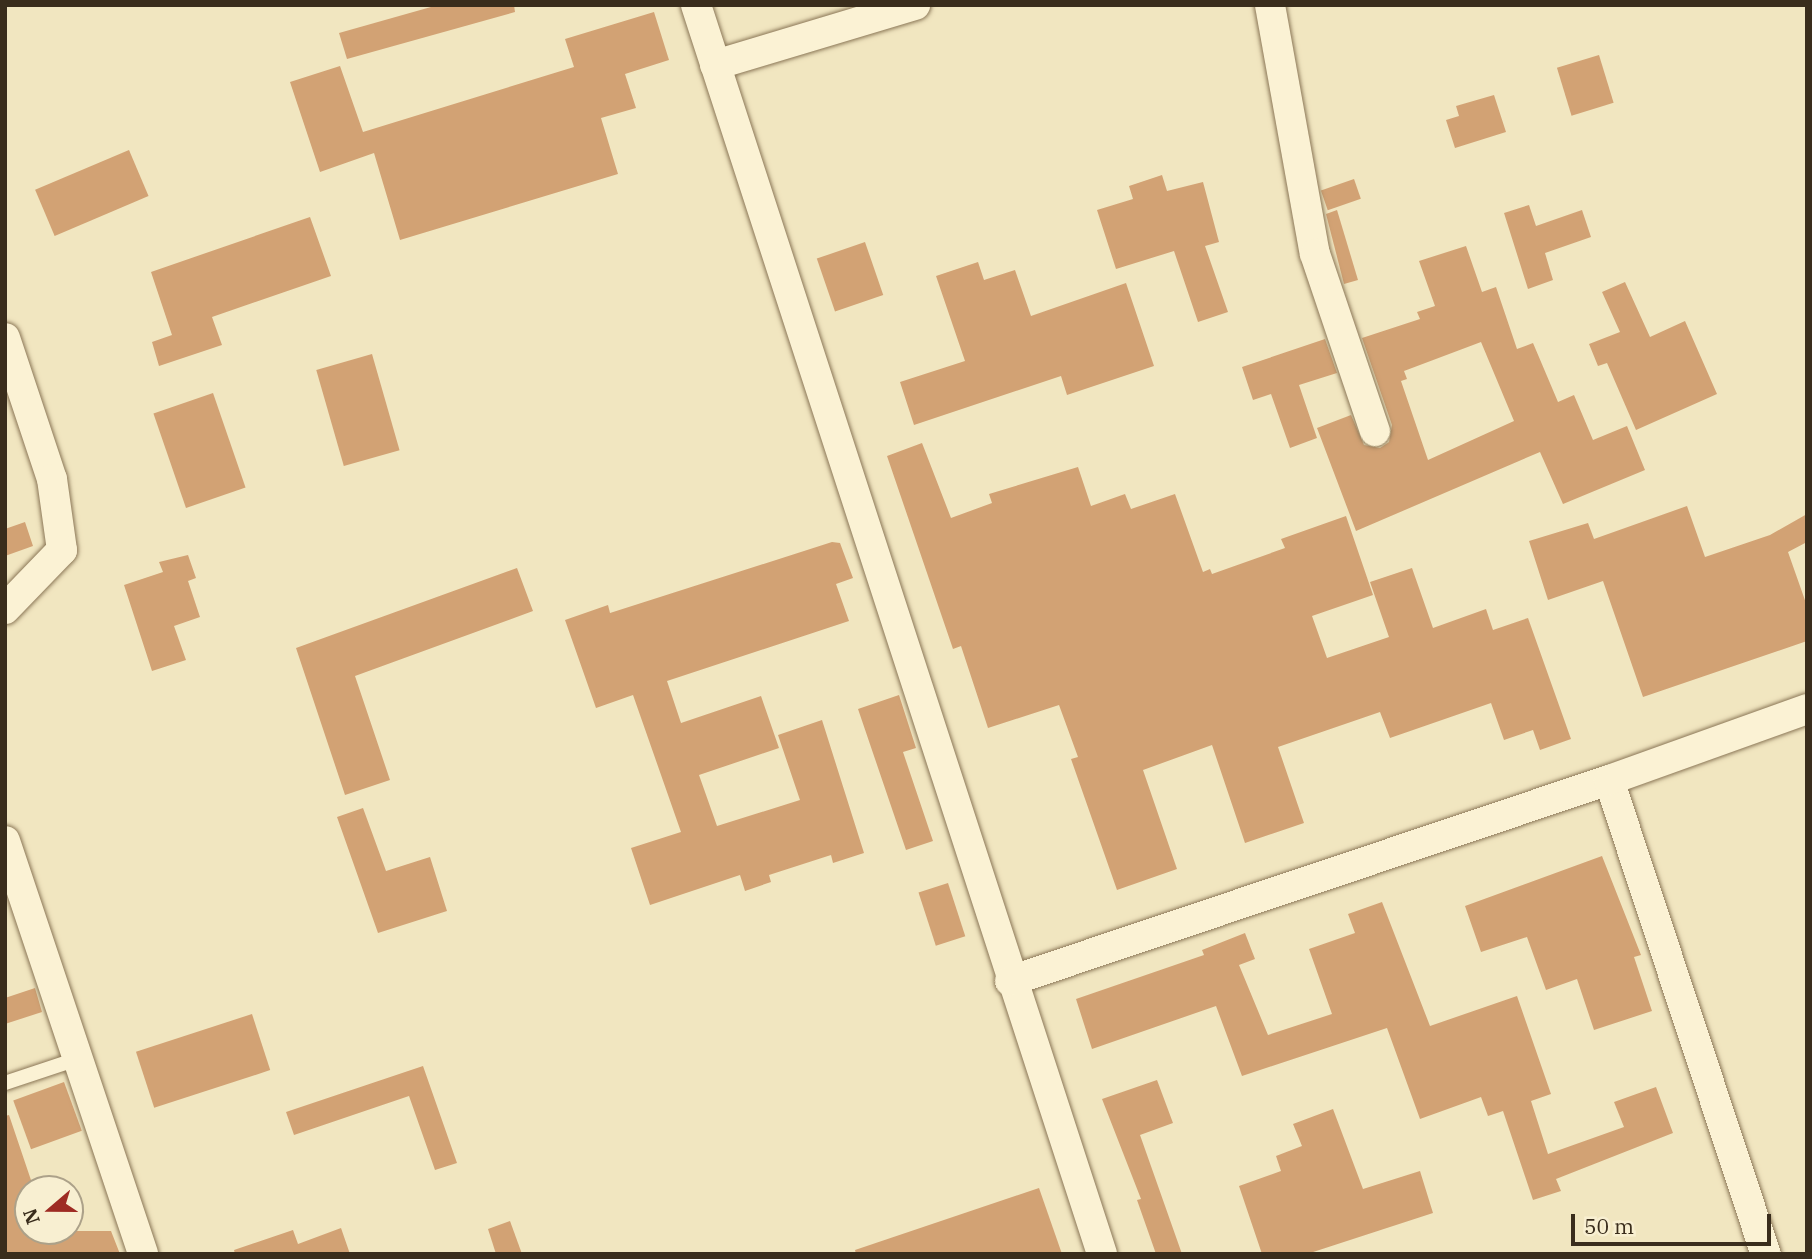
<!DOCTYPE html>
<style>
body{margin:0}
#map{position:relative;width:1812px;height:1259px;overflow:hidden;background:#f1e6c0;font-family:"IBM Plex Serif",serif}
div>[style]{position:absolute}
.building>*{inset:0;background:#d2a274;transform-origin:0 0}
.roads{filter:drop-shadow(0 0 2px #8b7757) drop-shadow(0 0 2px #8b7757)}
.service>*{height:14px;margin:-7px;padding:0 7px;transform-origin:7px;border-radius:7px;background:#fbf2d4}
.minor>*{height:30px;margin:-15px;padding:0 15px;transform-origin:15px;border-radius:15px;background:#fbf2d4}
span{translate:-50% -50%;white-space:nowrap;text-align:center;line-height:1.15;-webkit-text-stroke:5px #f8efd1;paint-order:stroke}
.frame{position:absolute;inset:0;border:7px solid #3a2d1c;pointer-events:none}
.north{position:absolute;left:14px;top:1175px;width:70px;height:70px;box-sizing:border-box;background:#f8efd1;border:2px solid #aca189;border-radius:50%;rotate:250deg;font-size:19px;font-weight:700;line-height:28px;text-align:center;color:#3a2d1c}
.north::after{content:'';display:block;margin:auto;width:24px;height:32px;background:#9e2b23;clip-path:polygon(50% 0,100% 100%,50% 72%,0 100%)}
.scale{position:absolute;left:1571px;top:1214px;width:200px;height:32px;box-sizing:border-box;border:4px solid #3a2d1c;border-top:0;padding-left:9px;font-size:21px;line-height:24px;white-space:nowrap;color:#3a2d1c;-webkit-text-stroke:5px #f8efd1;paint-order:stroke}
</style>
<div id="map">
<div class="building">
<div style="clip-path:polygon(438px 5px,514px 5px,515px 12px,347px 59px,339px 33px)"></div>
<div style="clip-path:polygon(654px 12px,669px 60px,625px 74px,636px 108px,601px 118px,618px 174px,400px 240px,374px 153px,320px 172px,290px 82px,340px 66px,363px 132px,574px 67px,565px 39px)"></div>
<div style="left:1599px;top:55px;width:50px;height:44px;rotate:73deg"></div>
<div style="clip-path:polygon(1494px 95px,1506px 132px,1455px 148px,1446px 120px,1459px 116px,1456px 106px)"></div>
<div style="left:129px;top:150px;width:50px;height:102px;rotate:67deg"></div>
<div style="clip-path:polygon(1162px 175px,1167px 191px,1203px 182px,1219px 242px,1205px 246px,1228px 312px,1198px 322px,1174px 251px,1116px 269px,1097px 210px,1133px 199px,1129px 186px)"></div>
<div style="left:1354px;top:179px;width:21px;height:35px;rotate:71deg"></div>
<div style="clip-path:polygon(1529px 205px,1536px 226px,1582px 210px,1591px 237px,1545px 253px,1553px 280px,1528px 289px,1504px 213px)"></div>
<div style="clip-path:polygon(1337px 210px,1358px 280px,1344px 284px,1326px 214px)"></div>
<div style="clip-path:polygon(310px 217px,331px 276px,212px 317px,222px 345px,159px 366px,152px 342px,172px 335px,151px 272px)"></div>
<div style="left:865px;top:242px;width:56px;height:51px;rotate:71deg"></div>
<div style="clip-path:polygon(evenodd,1466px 246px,1482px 292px,1496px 287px,1517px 349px,1533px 343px,1558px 402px,1574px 395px,1593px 440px,1627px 426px,1645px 470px,1563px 504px,1540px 452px,1356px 531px,1317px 428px,1351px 415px,1364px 445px,1380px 448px,1389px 442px,1392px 425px,1362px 338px,1420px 319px,1417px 312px,1435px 306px,1419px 261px,1466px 246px,1481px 342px,1514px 421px,1428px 460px,1401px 381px,1407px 379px,1404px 371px,1481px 342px)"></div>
<div style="clip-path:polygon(978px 262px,984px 280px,1015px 270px,1031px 316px,1126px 283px,1154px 366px,1067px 395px,1061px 376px,914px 425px,900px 382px,965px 361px,936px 276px)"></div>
<div style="clip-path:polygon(1625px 282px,1650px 337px,1685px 321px,1717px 394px,1636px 430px,1607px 363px,1598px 366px,1589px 344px,1620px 332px,1602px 292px)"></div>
<div style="clip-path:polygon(1325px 339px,1337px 373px,1299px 385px,1317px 438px,1290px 448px,1271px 394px,1253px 400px,1242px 367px)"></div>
<div style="left:372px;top:354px;width:100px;height:58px;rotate:74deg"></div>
<div style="left:213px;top:393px;width:100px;height:63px;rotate:71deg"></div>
<div style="clip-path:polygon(922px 443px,951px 518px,992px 503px,989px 494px,1078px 467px,1091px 506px,1125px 494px,1131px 509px,1175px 494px,1203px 572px,1210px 569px,1212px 574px,1285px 548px,1281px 539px,1346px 516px,1373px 595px,1312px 616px,1327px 658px,1389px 637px,1370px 582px,1412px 568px,1433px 628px,1486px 609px,1493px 630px,1528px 618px,1571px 739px,1540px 750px,1533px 730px,1504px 740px,1491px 703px,1390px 738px,1380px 712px,1278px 747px,1304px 823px,1245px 843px,1212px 745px,1143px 770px,1177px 869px,1117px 890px,1071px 759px,1078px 757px,1059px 705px,988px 728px,961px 646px,953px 649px,887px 456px)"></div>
<div style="clip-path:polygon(1687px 506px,1705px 557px,1770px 535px,1807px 514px,1807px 542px,1788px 552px,1807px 606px,1807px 641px,1643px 697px,1603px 581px,1548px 600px,1529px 541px,1588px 523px,1594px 539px)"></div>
<div style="clip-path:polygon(25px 522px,33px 546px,5px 556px,5px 529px)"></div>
<div style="clip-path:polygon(832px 542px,840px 543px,853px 578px,836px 584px,849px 621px,667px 681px,681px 723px,761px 696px,779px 748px,699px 775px,717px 826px,800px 800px,778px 735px,822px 720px,864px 853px,833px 863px,831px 855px,769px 875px,771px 882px,745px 891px,740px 875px,650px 905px,631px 848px,681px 832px,633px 695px,596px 708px,565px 620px,608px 605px,610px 613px)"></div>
<div style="clip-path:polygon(188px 555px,196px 578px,188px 581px,200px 617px,174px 626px,186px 660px,152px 671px,124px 585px,163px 572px,159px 562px)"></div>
<div style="clip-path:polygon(517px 568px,533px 611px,355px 676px,390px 780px,345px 795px,296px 648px)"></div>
<div style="clip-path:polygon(899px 695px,916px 748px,903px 752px,933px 841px,906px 850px,858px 709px)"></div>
<div style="clip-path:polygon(363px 808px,386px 871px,430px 857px,447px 911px,378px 933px,337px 817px)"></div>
<div style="clip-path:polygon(1602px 856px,1641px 955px,1634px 957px,1652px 1011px,1594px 1030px,1577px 979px,1546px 990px,1527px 937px,1481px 952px,1465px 906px)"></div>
<div style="left:948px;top:883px;width:56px;height:31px;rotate:72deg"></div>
<div style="clip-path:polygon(1382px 902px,1430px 1026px,1517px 996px,1551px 1094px,1531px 1101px,1548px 1154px,1624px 1127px,1614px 1102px,1656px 1087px,1673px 1133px,1556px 1179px,1561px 1191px,1533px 1200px,1503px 1111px,1488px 1116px,1481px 1097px,1420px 1119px,1387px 1028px,1242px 1076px,1216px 1006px,1092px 1049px,1076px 999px,1204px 955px,1202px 950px,1245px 933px,1255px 959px,1239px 965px,1268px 1035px,1332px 1014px,1309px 949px,1355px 933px,1348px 914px)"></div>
<div style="clip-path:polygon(35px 988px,42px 1012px,5px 1024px,5px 998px)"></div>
<div style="left:252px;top:1014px;width:59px;height:122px;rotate:72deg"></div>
<div style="clip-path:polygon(423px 1066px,457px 1163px,435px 1170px,409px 1096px,294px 1135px,286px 1112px)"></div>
<div style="clip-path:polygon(1157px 1080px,1173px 1123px,1140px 1135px,1182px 1254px,1156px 1254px,1137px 1200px,1141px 1199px,1102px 1099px)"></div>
<div style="left:64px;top:1082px;width:52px;height:54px;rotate:70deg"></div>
<div style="clip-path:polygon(1333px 1109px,1363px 1189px,1420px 1171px,1433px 1213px,1307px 1254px,1262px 1254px,1239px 1186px,1281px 1171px,1276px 1156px,1302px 1146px,1293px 1124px)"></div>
<div style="clip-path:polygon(9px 1115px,34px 1189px,28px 1189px,28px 1231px,111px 1231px,120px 1254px,5px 1254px,5px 1116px)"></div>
<div style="clip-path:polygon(1039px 1188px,1062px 1254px,856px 1254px,855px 1250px)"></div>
<div style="clip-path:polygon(510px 1221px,522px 1254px,496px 1254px,488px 1229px)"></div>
<div style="clip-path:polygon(341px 1228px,350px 1254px,235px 1254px,234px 1250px,293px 1230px,298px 1244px)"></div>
</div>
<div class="roads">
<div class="service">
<div style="left:5px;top:1083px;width:76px;rotate:-18.4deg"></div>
</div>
<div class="minor">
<div style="left:696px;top:5px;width:1313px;rotate:71.99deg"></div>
<div style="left:1270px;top:5px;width:253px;rotate:79.8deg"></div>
<div style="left:1315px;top:254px;width:187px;rotate:71.3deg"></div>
<div style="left:715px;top:65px;width:209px;rotate:-16.7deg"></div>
<div style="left:5px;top:338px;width:149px;rotate:71.6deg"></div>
<div style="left:52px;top:479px;width:72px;rotate:82deg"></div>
<div style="left:62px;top:550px;width:82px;rotate:134deg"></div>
<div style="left:1609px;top:780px;width:499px;rotate:71.7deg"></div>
<div style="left:5px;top:841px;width:435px;rotate:71.5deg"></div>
<div style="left:1010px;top:981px;width:632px;rotate:-18.55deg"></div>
<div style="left:1609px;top:780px;width:210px;rotate:-19.7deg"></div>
</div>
</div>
<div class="frame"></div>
<div class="north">N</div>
<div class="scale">50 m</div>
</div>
